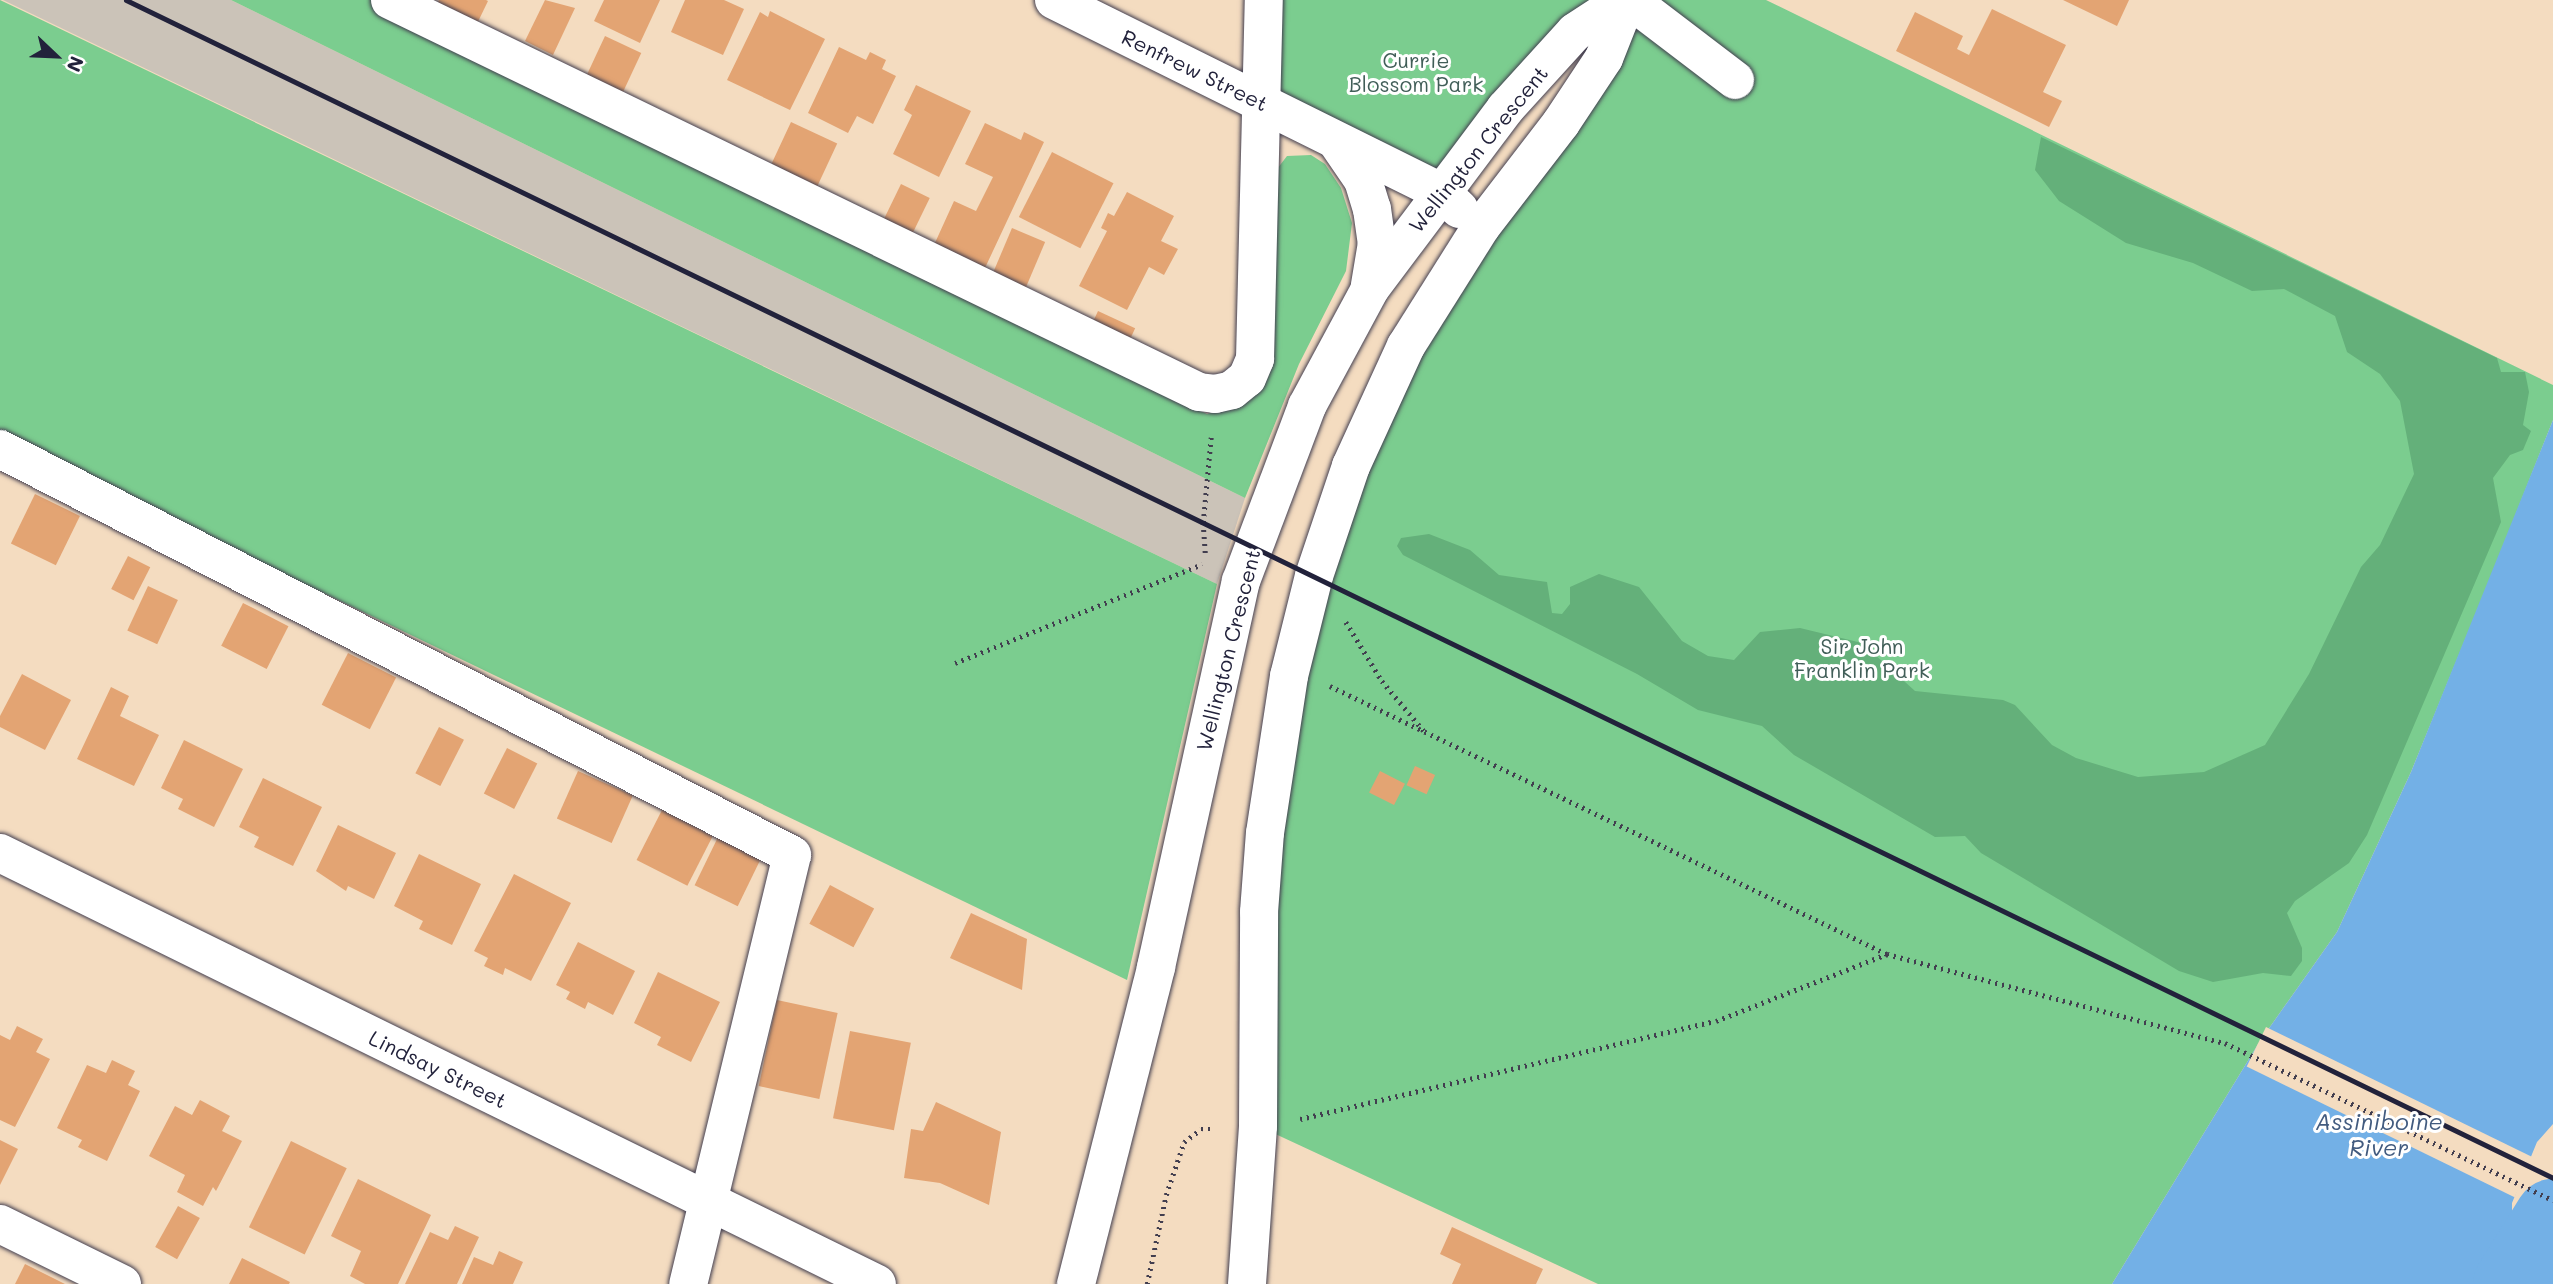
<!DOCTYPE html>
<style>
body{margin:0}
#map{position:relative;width:2553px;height:1284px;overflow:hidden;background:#f4dcc0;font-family:Mali,sans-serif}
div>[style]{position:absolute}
.industrial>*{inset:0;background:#cbc3b8}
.green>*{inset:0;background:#7bcd8f}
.forest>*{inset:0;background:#64b07a}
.water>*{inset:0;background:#73b0e6}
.pier>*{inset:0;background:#f4dcc0;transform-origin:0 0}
.river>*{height:79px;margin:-39.5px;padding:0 39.5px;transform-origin:39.5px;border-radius:39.5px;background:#73b0e6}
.building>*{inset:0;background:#e3a473;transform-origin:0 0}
.path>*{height:4.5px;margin-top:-2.25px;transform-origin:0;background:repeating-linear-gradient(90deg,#423e4f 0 2px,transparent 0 7px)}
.roads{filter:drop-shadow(0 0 2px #423e4f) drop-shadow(0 0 2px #423e4f)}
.minor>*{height:38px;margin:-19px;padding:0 19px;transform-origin:19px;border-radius:19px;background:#fff}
.rail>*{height:5px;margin:-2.5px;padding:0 2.5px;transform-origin:2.5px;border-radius:2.5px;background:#22223b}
span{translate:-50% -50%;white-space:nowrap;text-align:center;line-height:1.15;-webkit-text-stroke:6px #fff;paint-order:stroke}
.park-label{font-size:21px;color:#415e58}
.street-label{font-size:21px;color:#22223b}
.water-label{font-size:23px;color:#425b7f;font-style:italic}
.north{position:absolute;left:21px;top:21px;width:70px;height:70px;-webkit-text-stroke:5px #fff;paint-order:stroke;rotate:113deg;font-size:19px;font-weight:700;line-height:28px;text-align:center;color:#22223b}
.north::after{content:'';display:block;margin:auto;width:24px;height:32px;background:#22223b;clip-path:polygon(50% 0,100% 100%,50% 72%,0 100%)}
</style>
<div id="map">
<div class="industrial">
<div style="clip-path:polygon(3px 0,231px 0,1245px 498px,1217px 584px)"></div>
</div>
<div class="green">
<div style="clip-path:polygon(0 0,1217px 584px,1127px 980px,0 437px)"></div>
<div style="clip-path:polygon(231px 0,374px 0,1207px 414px,1240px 404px,1271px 177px,1287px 156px,1311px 155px,1325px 164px,1341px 188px,1352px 223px,1346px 271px,1299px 364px,1245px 498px)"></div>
<div style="clip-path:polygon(1264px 0,1624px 0,1441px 192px,1263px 103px)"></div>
<div style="clip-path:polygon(1627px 0,1766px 0,2553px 385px,2553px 420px,2496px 564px,2411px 772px,2337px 932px,2260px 1041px,2112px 1284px,1598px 1284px,1258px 1126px,1259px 912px,1351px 466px)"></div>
</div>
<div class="forest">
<div style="clip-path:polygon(2041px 137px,2497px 358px,2501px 372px,2525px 372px,2529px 392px,2523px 425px,2531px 431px,2523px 450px,2510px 455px,2493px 478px,2501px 522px,2367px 835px,2349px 863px,2295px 901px,2287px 913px,2302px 948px,2302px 961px,2291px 976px,2263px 973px,2213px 982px,2179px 971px,1981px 853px,1965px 836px,1935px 837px,1794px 755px,1762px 726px,1698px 710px,1637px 674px,1403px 555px,1397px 546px,1401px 538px,1429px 534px,1470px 550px,1499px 575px,1547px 582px,1552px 613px,1562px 614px,1570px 604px,1570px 587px,1599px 574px,1639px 587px,1682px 641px,1708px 656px,1734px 660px,1760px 632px,1800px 628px,1862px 643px,1915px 691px,2003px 700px,2015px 705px,2052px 745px,2076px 758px,2138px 777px,2204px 772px,2265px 745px,2309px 674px,2361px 567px,2380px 545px,2414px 474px,2400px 401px,2380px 374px,2347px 352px,2335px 316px,2284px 289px,2252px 291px,2193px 263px,2126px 243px,2059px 201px,2035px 170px)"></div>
</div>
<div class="water">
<div style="clip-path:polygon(2553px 420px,2553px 1124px,2537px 1142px,2512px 1203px,2512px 1284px,2112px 1284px,2260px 1041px,2337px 932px,2411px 772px)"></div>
</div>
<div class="pier">
<div style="left:2266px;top:1027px;width:298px;height:44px;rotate:26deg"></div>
</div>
<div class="river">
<div style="left:2512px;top:1284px;width:78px;rotate:-58.2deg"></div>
</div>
<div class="building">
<div style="clip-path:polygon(439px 0,486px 0,488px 1px,473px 32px,432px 13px)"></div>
<div style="clip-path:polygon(545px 0,575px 8px,553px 55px,525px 41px)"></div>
<div style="clip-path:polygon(604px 0,660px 0,640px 43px,594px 21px)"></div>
<div style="clip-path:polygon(685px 0,724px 0,744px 9px,723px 55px,671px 32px)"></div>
<div style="clip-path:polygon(2063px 0,2129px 0,2117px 26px)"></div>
<div style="clip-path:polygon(1992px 9px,2066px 45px,2043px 92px,2062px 101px,2049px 127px,1896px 51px,1915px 12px,1963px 36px,1957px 49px,1969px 55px)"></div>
<div style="clip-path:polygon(770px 11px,825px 39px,790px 110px,727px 80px,760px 12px,768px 17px)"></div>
<div style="left:605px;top:36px;width:40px;height:55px;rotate:25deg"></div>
<div style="clip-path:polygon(839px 47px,866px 60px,870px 52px,886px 60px,882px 69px,896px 76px,873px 124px,857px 116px,848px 133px,808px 113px)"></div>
<div style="clip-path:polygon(916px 85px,971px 111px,939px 177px,893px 154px,912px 115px,904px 110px)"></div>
<div style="left:791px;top:122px;width:51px;height:48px;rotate:25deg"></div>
<div style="clip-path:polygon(985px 123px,1021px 140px,1024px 132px,1044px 142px,985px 268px,934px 245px,954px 201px,976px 211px,993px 177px,965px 164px)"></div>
<div style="left:1052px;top:152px;width:69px;height:73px;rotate:27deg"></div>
<div style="left:901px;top:184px;width:32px;height:43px;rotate:26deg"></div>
<div style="clip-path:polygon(1127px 192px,1174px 216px,1161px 241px,1178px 249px,1164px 275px,1149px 267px,1127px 310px,1079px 286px,1107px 231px,1101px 228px,1108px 213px,1114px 216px)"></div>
<div style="left:1012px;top:228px;width:36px;height:51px;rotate:23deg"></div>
<div style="left:1098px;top:311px;width:41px;height:24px;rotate:25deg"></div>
<div style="left:35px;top:494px;width:50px;height:55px;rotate:26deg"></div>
<div style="left:128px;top:556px;width:25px;height:37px;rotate:27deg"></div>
<div style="left:148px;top:586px;width:33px;height:49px;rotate:25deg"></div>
<div style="left:243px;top:603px;width:51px;height:48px;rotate:27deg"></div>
<div style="left:348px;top:653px;width:54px;height:58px;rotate:27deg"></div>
<div style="clip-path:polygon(22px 674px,71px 700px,45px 750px,0 727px,0 716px)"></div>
<div style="clip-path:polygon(111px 687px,129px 696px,120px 716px,159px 735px,134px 786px,77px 759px)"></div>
<div style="left:439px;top:727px;width:28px;height:52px;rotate:27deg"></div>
<div style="clip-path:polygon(184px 740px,243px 769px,214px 827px,178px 809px,183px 799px,161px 788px)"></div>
<div style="left:507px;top:748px;width:34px;height:51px;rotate:27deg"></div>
<div style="left:1415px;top:766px;width:22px;height:21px;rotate:24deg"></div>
<div style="left:578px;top:771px;width:60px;height:52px;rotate:24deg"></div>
<div style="left:1380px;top:771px;width:28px;height:24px;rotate:27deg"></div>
<div style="clip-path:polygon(263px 778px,322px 807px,293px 866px,254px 847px,259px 837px,239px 827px)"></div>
<div style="left:662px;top:810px;width:57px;height:56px;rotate:27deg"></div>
<div style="clip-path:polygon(338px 825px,396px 853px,374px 899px,348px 886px,346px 891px,316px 871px)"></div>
<div style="left:720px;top:833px;width:48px;height:58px;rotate:26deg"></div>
<div style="clip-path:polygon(419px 854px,481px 884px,452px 945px,419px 929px,423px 921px,394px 906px)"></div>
<div style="clip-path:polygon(514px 874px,571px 903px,531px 981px,505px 968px,503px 975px,484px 966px,488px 958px,474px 951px)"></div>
<div style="left:830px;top:885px;width:50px;height:44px;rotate:28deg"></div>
<div style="clip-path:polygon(971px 913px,1027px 939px,1022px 990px,950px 958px)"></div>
<div style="clip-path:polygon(578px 942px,635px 971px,613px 1015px,588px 1002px,585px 1009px,566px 999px,570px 992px,556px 985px)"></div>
<div style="clip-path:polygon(658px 972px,720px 1002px,691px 1062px,657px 1045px,661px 1037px,634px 1023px)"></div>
<div style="left:777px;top:1000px;width:62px;height:88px;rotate:12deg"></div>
<div style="clip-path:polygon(17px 1026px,43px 1039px,36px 1052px,50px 1059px,15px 1127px,0 1120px,0 1035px,10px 1040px)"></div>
<div style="left:850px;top:1031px;width:62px;height:89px;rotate:11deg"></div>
<div style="clip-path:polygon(112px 1060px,135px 1071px,128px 1085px,140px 1091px,107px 1161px,78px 1147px,82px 1140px,57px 1128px,87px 1065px,106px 1073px)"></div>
<div style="clip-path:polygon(200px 1100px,230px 1116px,222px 1131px,242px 1141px,216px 1191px,213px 1187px,203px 1206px,177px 1192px,185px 1175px,149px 1156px,175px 1106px,192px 1115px)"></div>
<div style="clip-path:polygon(936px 1102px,1001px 1132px,989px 1205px,940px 1183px,904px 1178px,911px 1129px,923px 1131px)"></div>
<div style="clip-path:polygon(0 1140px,18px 1149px,0 1185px)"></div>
<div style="left:291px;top:1141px;width:62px;height:96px;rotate:26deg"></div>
<div style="clip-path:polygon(358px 1179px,431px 1215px,398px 1284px,365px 1284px,350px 1276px,361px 1251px,331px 1236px)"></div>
<div style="left:178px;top:1206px;width:25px;height:47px;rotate:29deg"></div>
<div style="clip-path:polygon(455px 1226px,479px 1237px,457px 1284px,405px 1284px,430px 1232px,448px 1240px)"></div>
<div style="clip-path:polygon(1452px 1227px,1543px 1269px,1536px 1284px,1452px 1284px,1461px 1264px,1440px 1254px)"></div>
<div style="clip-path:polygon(499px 1251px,523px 1262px,513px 1284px,462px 1284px,474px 1257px,493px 1265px)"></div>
<div style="clip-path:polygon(242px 1258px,290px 1282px,289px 1284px,229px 1284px)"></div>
<div style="clip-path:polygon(25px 1264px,65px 1284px,15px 1284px)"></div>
</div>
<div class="path">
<div style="left:1205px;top:553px;width:30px;rotate:-94deg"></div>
<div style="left:1203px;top:523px;width:86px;rotate:-84.7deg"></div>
<div style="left:1346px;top:622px;width:69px;rotate:58.6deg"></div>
<div style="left:1382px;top:681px;width:65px;rotate:50deg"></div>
<div style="left:955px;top:663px;width:266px;rotate:-21.8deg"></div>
<div style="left:1330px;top:686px;width:618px;rotate:25.69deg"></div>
<div style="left:1887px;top:954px;width:350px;rotate:14.8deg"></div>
<div style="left:2225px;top:1043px;width:364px;rotate:25.6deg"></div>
<div style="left:1300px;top:1119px;width:427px;rotate:-13.3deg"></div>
<div style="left:1716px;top:1021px;width:184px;rotate:-21.4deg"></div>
<div style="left:1147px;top:1284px;width:91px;rotate:-77.9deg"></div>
<div style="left:1166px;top:1195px;width:56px;rotate:-71.2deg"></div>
<div style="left:1184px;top:1142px;width:21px;rotate:-37deg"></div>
<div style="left:1201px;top:1129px;width:14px"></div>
</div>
<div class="roads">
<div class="minor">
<div style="left:390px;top:0;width:899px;rotate:25.85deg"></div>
<div style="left:1199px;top:392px;width:16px;rotate:7deg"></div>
<div style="left:1215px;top:394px;width:17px;rotate:-13deg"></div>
<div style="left:1232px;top:390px;width:19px;rotate:-39deg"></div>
<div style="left:1247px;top:378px;width:21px;rotate:-67deg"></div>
<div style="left:1255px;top:359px;width:359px;rotate:-88.6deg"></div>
<div style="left:1054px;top:0;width:432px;rotate:26.4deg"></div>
<div style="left:1441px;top:192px;width:25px;rotate:43deg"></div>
<div style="left:1630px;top:0;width:132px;rotate:37.3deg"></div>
<div style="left:1337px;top:142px;width:46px;rotate:55.6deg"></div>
<div style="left:1363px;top:180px;width:30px;rotate:73deg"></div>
<div style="left:1372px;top:209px;width:34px;rotate:82deg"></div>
<div style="left:1377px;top:243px;width:43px;rotate:99.5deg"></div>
<div style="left:0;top:449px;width:890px;rotate:27.14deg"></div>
<div style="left:792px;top:855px;width:441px;rotate:103.6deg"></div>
<div style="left:0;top:853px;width:977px;rotate:26.17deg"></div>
<div style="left:0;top:1224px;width:136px;rotate:26.2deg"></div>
<div style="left:1076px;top:1284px;width:327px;rotate:-75.8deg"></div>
<div style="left:1156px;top:967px;width:395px;rotate:-77.6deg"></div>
<div style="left:1241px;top:581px;width:187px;rotate:-69.3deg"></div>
<div style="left:1307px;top:406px;width:133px;rotate:-61.7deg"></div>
<div style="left:1370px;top:289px;width:225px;rotate:-53.1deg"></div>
<div style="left:1505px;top:109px;width:104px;rotate:-47.7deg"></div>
<div style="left:1575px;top:32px;width:59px;rotate:-33.1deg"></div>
<div style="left:1247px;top:1284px;width:158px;rotate:-86deg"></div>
<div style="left:1258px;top:1126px;width:214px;rotate:-89.7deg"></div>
<div style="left:1259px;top:912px;width:79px;rotate:-85.7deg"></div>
<div style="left:1265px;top:833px;width:159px;rotate:-81.3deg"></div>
<div style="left:1289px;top:676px;width:103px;rotate:-76deg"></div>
<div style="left:1314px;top:576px;width:116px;rotate:-71.4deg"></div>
<div style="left:1351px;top:466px;width:132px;rotate:-65.4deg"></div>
<div style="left:1406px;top:346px;width:141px;rotate:-57.8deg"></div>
<div style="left:1481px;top:227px;width:131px;rotate:-52.4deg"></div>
<div style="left:1561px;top:123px;width:78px;rotate:-56.5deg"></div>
<div style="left:1604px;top:58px;width:62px;rotate:-68.4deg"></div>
</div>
</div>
<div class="rail">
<div style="left:126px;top:0;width:2698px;rotate:25.89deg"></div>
</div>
<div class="park-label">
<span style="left:1416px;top:72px">Currie<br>Blossom Park</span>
<span style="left:1862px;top:658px">Sir John<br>Franklin Park</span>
</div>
<div class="street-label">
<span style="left:1195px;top:70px;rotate:26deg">Renfrew Street</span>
<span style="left:1478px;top:149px;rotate:-51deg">Wellington Crescent</span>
<span style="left:1228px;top:650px;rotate:-76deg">Wellington Crescent</span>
<span style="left:438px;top:1069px;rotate:26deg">Lindsay Street</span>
</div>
<div class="water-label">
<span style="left:2379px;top:1134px">Assiniboine<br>River</span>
</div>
<div class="north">N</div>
</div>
